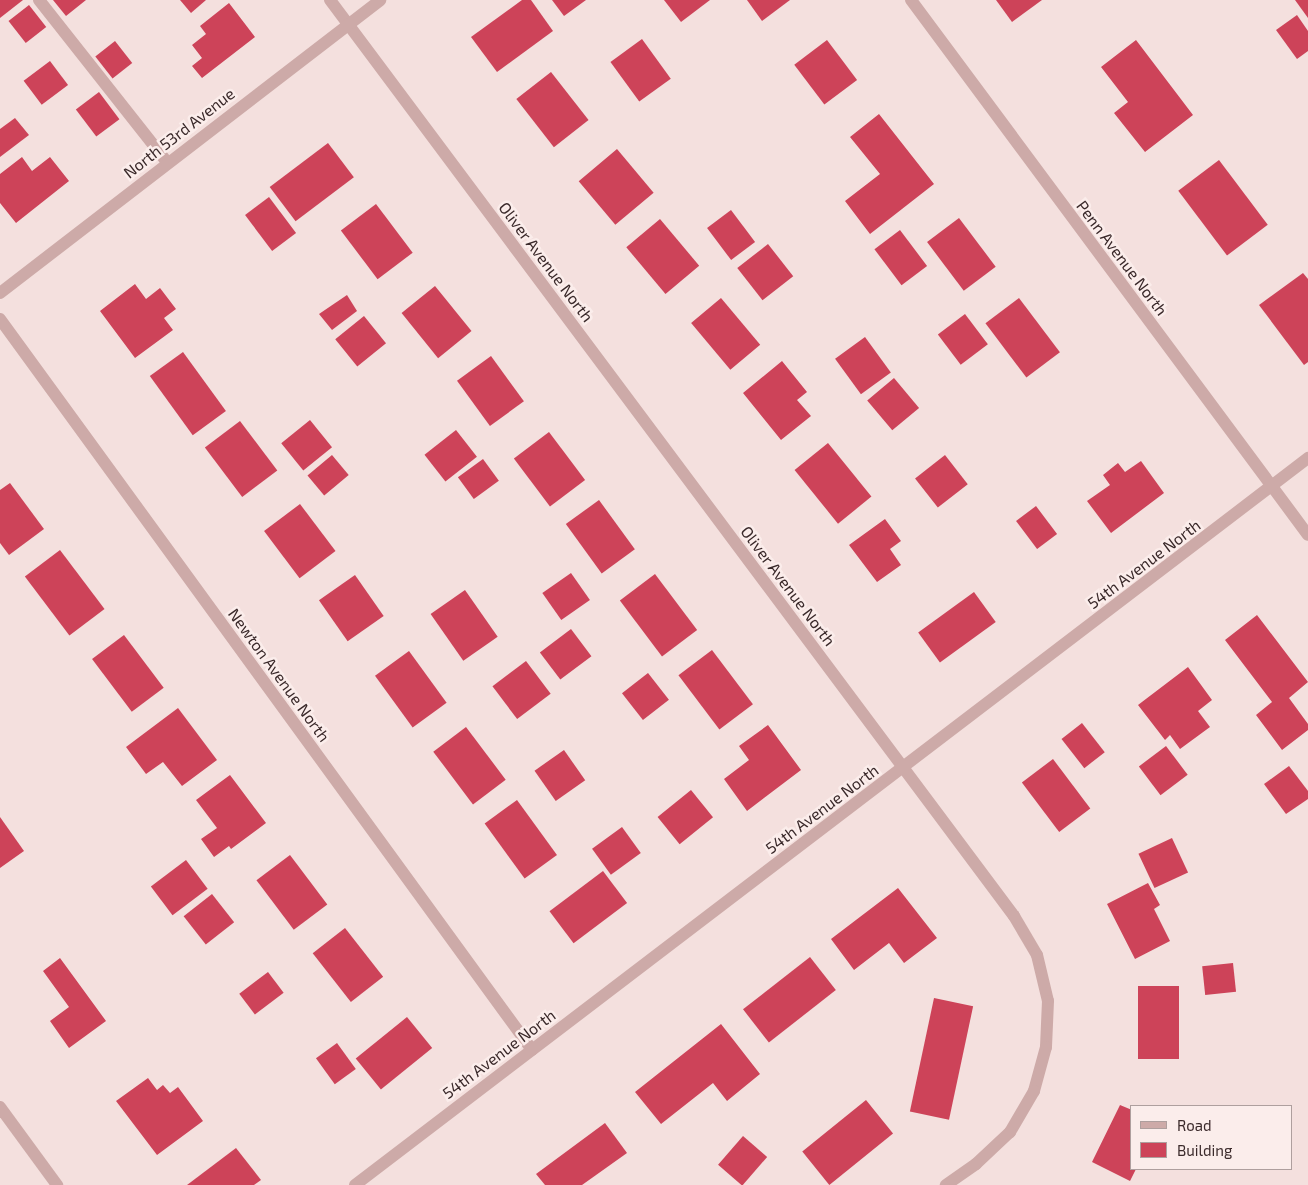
<!DOCTYPE html>
<style>
body{margin:0}
#map{position:relative;width:1308px;height:1185px;overflow:hidden;background:#f4e0de;font-family:"Exo 2",sans-serif}
div>[style]{position:absolute}
.building>*{inset:0;background:#cd4359;transform-origin:0 0}
.lane>*{height:12px;margin:-6px;padding:0 6px;transform-origin:6px;border-radius:6px;background:#cdaaa8}
.street>*{height:12px;margin:-6px;padding:0 6px;transform-origin:6px;border-radius:6px;background:#cdaaa8}
span{translate:-50% -50%;white-space:nowrap;text-align:center;line-height:1.15;-webkit-text-stroke:5px #fbedeb;paint-order:stroke}
.street-label{font-size:16px;color:#3a292a}
.legend{position:absolute;left:1130px;top:1105px;width:162px;height:65px;box-sizing:border-box;background:#fbedeb;border:1px solid #ae9f9e;margin:0;padding:6px 9px;list-style:none;font-size:15px;color:#3a292a}
.legend li{display:flex;align-items:center;gap:10px;height:25px}
.legend b{width:25px;border:1px solid #ae9f9e}
</style>
<div id="map">
<div class="building">
<div style="clip-path:polygon(0 0,23px 0,0 18px)"></div>
<div style="clip-path:polygon(53px 0,86px 0,66px 16px)"></div>
<div style="clip-path:polygon(180px 0,206px 0,191px 13px)"></div>
<div style="clip-path:polygon(522px 0,531px 0,553px 31px,497px 72px,471px 37px)"></div>
<div style="clip-path:polygon(552px 0,586px 0,564px 16px)"></div>
<div style="clip-path:polygon(664px 0,710px 0,681px 22px)"></div>
<div style="clip-path:polygon(747px 0,790px 0,762px 21px)"></div>
<div style="clip-path:polygon(996px 0,1042px 0,1012px 22px)"></div>
<div style="clip-path:polygon(1295px 0,1308px 0,1308px 18px)"></div>
<div style="clip-path:polygon(229px 3px,255px 37px,202px 78px,192px 66px,202px 58px,192px 45px,206px 34px,200px 26px)"></div>
<div style="left:29px;top:5px;width:28px;height:26px;rotate:52deg"></div>
<div style="clip-path:polygon(1297px 15px,1308px 31px,1308px 51px,1297px 59px,1276px 30px)"></div>
<div style="left:642px;top:39px;width:49px;height:39px;rotate:54deg"></div>
<div style="left:827px;top:40px;width:50px;height:41px;rotate:53deg"></div>
<div style="clip-path:polygon(1136px 40px,1193px 115px,1145px 152px,1114px 113px,1128px 102px,1101px 67px)"></div>
<div style="left:115px;top:41px;width:28px;height:25px;rotate:52deg"></div>
<div style="left:50px;top:61px;width:30px;height:33px;rotate:53deg"></div>
<div style="left:551px;top:72px;width:61px;height:44px;rotate:52deg"></div>
<div style="left:99px;top:92px;width:34px;height:29px;rotate:53deg"></div>
<div style="clip-path:polygon(879px 114px,934px 184px,870px 234px,845px 201px,880px 174px,850px 137px)"></div>
<div style="clip-path:polygon(15px 118px,29px 135px,0 157px,0 129px)"></div>
<div style="left:328px;top:143px;width:43px;height:73px;rotate:53deg"></div>
<div style="left:617px;top:149px;width:57px;height:50px;rotate:50deg"></div>
<div style="clip-path:polygon(22px 157px,32px 171px,50px 157px,69px 181px,16px 223px,0 203px,0 174px)"></div>
<div style="left:1219px;top:160px;width:81px;height:51px;rotate:53deg"></div>
<div style="left:269px;top:197px;width:45px;height:30px;rotate:53deg"></div>
<div style="left:376px;top:204px;width:61px;height:44px;rotate:53deg"></div>
<div style="left:731px;top:210px;width:40px;height:30px;rotate:53deg"></div>
<div style="left:959px;top:218px;width:61px;height:40px;rotate:53deg"></div>
<div style="left:660px;top:219px;width:61px;height:44px;rotate:50deg"></div>
<div style="left:900px;top:230px;width:45px;height:32px;rotate:53deg"></div>
<div style="left:768px;top:244px;width:41px;height:39px;rotate:52deg"></div>
<div style="clip-path:polygon(1303px 273px,1308px 279px,1308px 362px,1304px 365px,1259px 305px)"></div>
<div style="clip-path:polygon(135px 284px,146px 299px,160px 288px,176px 309px,164px 318px,173px 330px,135px 358px,100px 311px)"></div>
<div style="left:435px;top:286px;width:58px;height:43px;rotate:51deg"></div>
<div style="clip-path:polygon(347px 295px,357px 311px,332px 330px,319px 314px)"></div>
<div style="left:721px;top:298px;width:61px;height:39px;rotate:50deg"></div>
<div style="left:1019px;top:298px;width:68px;height:42px;rotate:53deg"></div>
<div style="left:965px;top:314px;width:38px;height:34px;rotate:53deg"></div>
<div style="left:364px;top:316px;width:35px;height:37px;rotate:51deg"></div>
<div style="left:865px;top:337px;width:44px;height:37px;rotate:54deg"></div>
<div style="left:183px;top:352px;width:73px;height:41px;rotate:54deg"></div>
<div style="left:491px;top:356px;width:56px;height:42px;rotate:54deg"></div>
<div style="clip-path:polygon(782px 361px,807px 392px,797px 400px,811px 416px,781px 440px,743px 393px)"></div>
<div style="left:894px;top:378px;width:39px;height:35px;rotate:50deg"></div>
<div style="left:310px;top:420px;width:35px;height:37px;rotate:51deg"></div>
<div style="left:240px;top:421px;width:62px;height:44px;rotate:53deg"></div>
<div style="left:456px;top:430px;width:34px;height:40px;rotate:52deg"></div>
<div style="left:549px;top:432px;width:60px;height:44px;rotate:53deg"></div>
<div style="left:828px;top:443px;width:69px;height:43px;rotate:51deg"></div>
<div style="left:332px;top:455px;width:26px;height:32px;rotate:50deg"></div>
<div style="left:945px;top:455px;width:37px;height:38px;rotate:52deg"></div>
<div style="left:483px;top:459px;width:27px;height:31px;rotate:54deg"></div>
<div style="clip-path:polygon(1141px 461px,1164px 493px,1111px 533px,1087px 501px,1110px 485px,1103px 475px,1118px 463px,1125px 472px)"></div>
<div style="clip-path:polygon(10px 483px,44px 529px,9px 555px,0 543px,0 490px)"></div>
<div style="left:599px;top:500px;width:61px;height:41px;rotate:54deg"></div>
<div style="left:300px;top:504px;width:59px;height:45px;rotate:53deg"></div>
<div style="left:1036px;top:506px;width:35px;height:25px;rotate:53deg"></div>
<div style="clip-path:polygon(885px 519px,901px 541px,890px 549px,901px 565px,877px 582px,849px 545px)"></div>
<div style="left:60px;top:550px;width:74px;height:44px;rotate:53deg"></div>
<div style="left:571px;top:573px;width:33px;height:35px;rotate:55deg"></div>
<div style="left:655px;top:574px;width:70px;height:44px;rotate:53deg"></div>
<div style="left:355px;top:575px;width:50px;height:44px;rotate:55deg"></div>
<div style="left:465px;top:590px;width:57px;height:42px;rotate:55deg"></div>
<div style="left:974px;top:592px;width:37px;height:69px;rotate:54deg"></div>
<div style="clip-path:polygon(1257px 615px,1308px 682px,1289px 698px,1308px 724px,1308px 730px,1282px 750px,1256px 715px,1272px 702px,1225px 640px)"></div>
<div style="left:571px;top:629px;width:34px;height:39px;rotate:53deg"></div>
<div style="left:124px;top:635px;width:66px;height:40px;rotate:53deg"></div>
<div style="left:712px;top:650px;width:68px;height:42px;rotate:53deg"></div>
<div style="left:409px;top:651px;width:64px;height:42px;rotate:54deg"></div>
<div style="left:526px;top:661px;width:41px;height:42px;rotate:53deg"></div>
<div style="clip-path:polygon(1188px 667px,1212px 700px,1198px 711px,1210px 727px,1180px 749px,1170px 735px,1165px 740px,1138px 705px)"></div>
<div style="left:648px;top:673px;width:34px;height:33px;rotate:52deg"></div>
<div style="clip-path:polygon(178px 708px,217px 760px,182px 786px,163px 762px,146px 774px,126px 747px)"></div>
<div style="left:1082px;top:723px;width:37px;height:26px;rotate:52deg"></div>
<div style="clip-path:polygon(768px 725px,801px 770px,747px 811px,724px 779px,749px 760px,739px 746px)"></div>
<div style="left:466px;top:727px;width:66px;height:41px;rotate:53deg"></div>
<div style="left:1166px;top:746px;width:36px;height:34px;rotate:53deg"></div>
<div style="left:564px;top:750px;width:37px;height:36px;rotate:55deg"></div>
<div style="left:1053px;top:759px;width:62px;height:39px;rotate:53deg"></div>
<div style="clip-path:polygon(1289px 766px,1308px 791px,1308px 799px,1286px 814px,1264px 784px)"></div>
<div style="clip-path:polygon(230px 775px,266px 823px,231px 849px,229px 846px,214px 857px,201px 839px,217px 828px,196px 800px)"></div>
<div style="left:691px;top:790px;width:35px;height:43px;rotate:51deg"></div>
<div style="left:517px;top:800px;width:68px;height:40px;rotate:54deg"></div>
<div style="clip-path:polygon(0 817px,24px 851px,0 868px)"></div>
<div style="left:622px;top:827px;width:32px;height:37px;rotate:54deg"></div>
<div style="left:1172px;top:838px;width:38px;height:37px;rotate:65deg"></div>
<div style="left:290px;top:855px;width:62px;height:42px;rotate:53deg"></div>
<div style="left:186px;top:860px;width:36px;height:44px;rotate:53deg"></div>
<div style="left:603px;top:871px;width:40px;height:67px;rotate:53deg"></div>
<div style="clip-path:polygon(1148px 883px,1160px 905px,1154px 909px,1170px 941px,1135px 959px,1107px 904px)"></div>
<div style="clip-path:polygon(898px 888px,937px 938px,904px 963px,889px 943px,854px 970px,831px 939px)"></div>
<div style="left:212px;top:894px;width:36px;height:36px;rotate:52deg"></div>
<div style="left:345px;top:928px;width:62px;height:41px;rotate:52deg"></div>
<div style="left:810px;top:957px;width:42px;height:85px;rotate:52deg"></div>
<div style="clip-path:polygon(60px 958px,106px 1021px,69px 1048px,50px 1021px,69px 1007px,43px 971px)"></div>
<div style="left:1233px;top:963px;width:29px;height:31px;rotate:84deg"></div>
<div style="left:268px;top:972px;width:26px;height:36px;rotate:53deg"></div>
<div style="left:1138px;top:986px;width:41px;height:73px"></div>
<div style="left:934px;top:998px;width:40px;height:116px;rotate:12deg"></div>
<div style="left:407px;top:1017px;width:40px;height:66px;rotate:51deg"></div>
<div style="clip-path:polygon(721px 1024px,760px 1074px,727px 1101px,713px 1083px,661px 1124px,635px 1092px)"></div>
<div style="left:337px;top:1043px;width:32px;height:26px;rotate:54deg"></div>
<div style="clip-path:polygon(148px 1078px,157px 1090px,163px 1085px,170px 1093px,178px 1087px,203px 1121px,157px 1155px,116px 1101px)"></div>
<div style="left:866px;top:1100px;width:43px;height:82px;rotate:51deg"></div>
<div style="clip-path:polygon(1120px 1105px,1132px 1110px,1132px 1169px,1136px 1169px,1130px 1181px,1092px 1162px)"></div>
<div style="clip-path:polygon(605px 1123px,627px 1153px,582px 1185px,545px 1185px,536px 1174px)"></div>
<div style="left:743px;top:1136px;width:32px;height:38px;rotate:41deg"></div>
<div style="clip-path:polygon(236px 1148px,261px 1180px,254px 1185px,187px 1185px)"></div>
</div>
<div class="lane">
<div style="left:39px;top:0;width:206px;rotate:51.7deg"></div>
</div>
<div class="street">
<div style="left:330px;top:0;width:1143px;rotate:53.25deg"></div>
<div style="left:1014px;top:916px;width:45px;rotate:59.5deg"></div>
<div style="left:1037px;top:955px;width:47px;rotate:76.6deg"></div>
<div style="left:1048px;top:1001px;width:46px;rotate:92.5deg"></div>
<div style="left:1046px;top:1047px;width:46px;rotate:105.3deg"></div>
<div style="left:1034px;top:1091px;width:48px;rotate:120.3deg"></div>
<div style="left:1010px;top:1132px;width:47px;rotate:136.7deg"></div>
<div style="left:976px;top:1164px;width:37px;rotate:145deg"></div>
<div style="left:911px;top:0;width:666px;rotate:53.42deg"></div>
<div style="left:0;top:293px;width:480px;rotate:-37.6deg"></div>
<div style="left:0;top:319px;width:904px;rotate:53.95deg"></div>
<div style="left:0;top:1107px;width:97px;rotate:53.8deg"></div>
<div style="left:355px;top:1185px;width:1199px;rotate:-37.34deg"></div>
</div>
<div class="street-label">
<span style="left:179px;top:133px;rotate:-38deg">North 53rd Avenue</span>
<span style="left:1122px;top:258px;rotate:53deg">Penn Avenue North</span>
<span style="left:546px;top:262px;rotate:53deg">Oliver Avenue North</span>
<span style="left:1144px;top:564px;rotate:-37deg">54th Avenue North</span>
<span style="left:788px;top:586px;rotate:53deg">Oliver Avenue North</span>
<span style="left:279px;top:675px;rotate:54deg">Newton Avenue North</span>
<span style="left:822px;top:809px;rotate:-37deg">54th Avenue North</span>
<span style="left:499px;top:1054px;rotate:-37deg">54th Avenue North</span>
</div>
<ul class="legend">
<li><b style="height:6px;background:#cdaaa8"></b>Road</li>
<li><b style="height:14px;background:#cd4359"></b>Building</li>
</ul>
</div>
